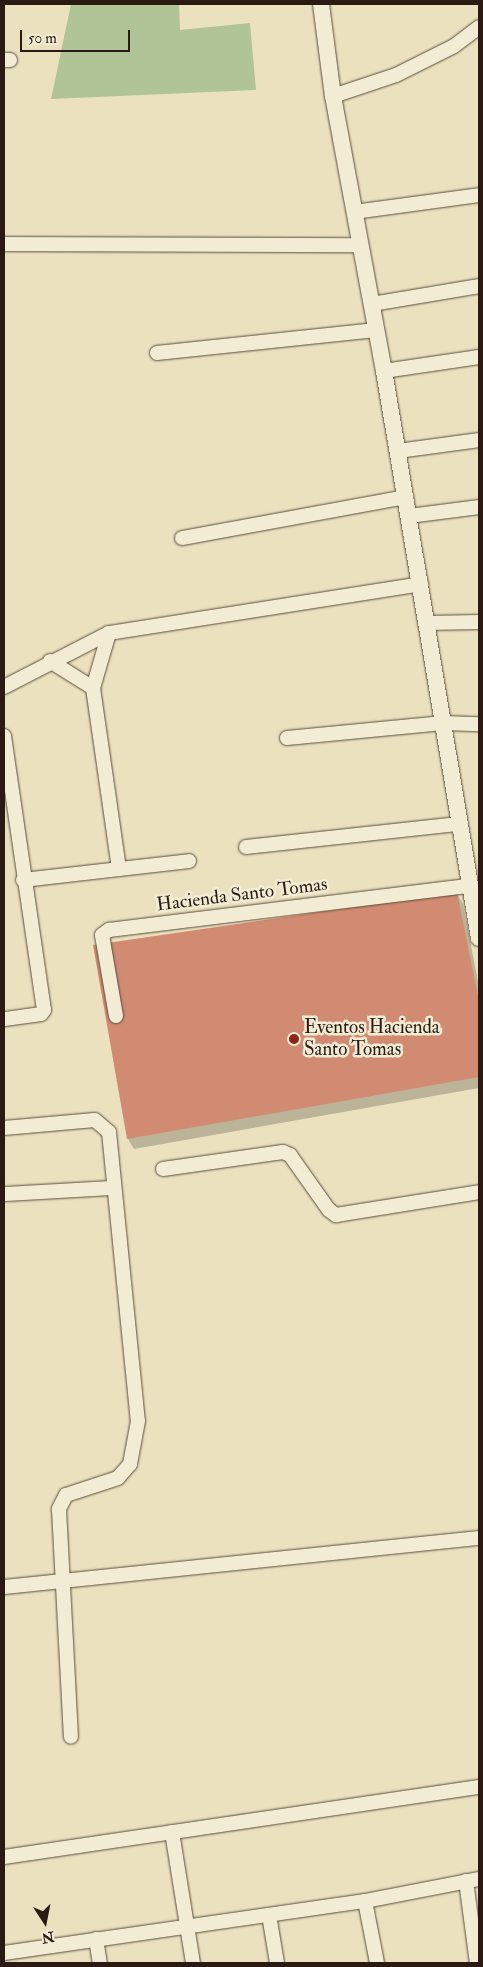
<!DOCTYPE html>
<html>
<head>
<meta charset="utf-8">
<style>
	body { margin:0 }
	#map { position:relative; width:483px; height:1967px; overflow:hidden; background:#ebe1bf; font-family:"IM FELL Double Pica",serif }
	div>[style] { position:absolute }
	.green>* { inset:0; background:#b1c497 }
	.shadow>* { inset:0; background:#0003 }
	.building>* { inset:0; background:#d18b72 }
	.roads { filter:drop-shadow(0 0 1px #5b4c3e) drop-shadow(0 0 1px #5b4c3e) }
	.minor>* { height:14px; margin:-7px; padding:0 7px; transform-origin:7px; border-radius:7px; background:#f2ecd5 }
	.tertiary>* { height:16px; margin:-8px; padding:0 8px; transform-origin:8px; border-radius:8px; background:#f2ecd5 }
	.dots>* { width:14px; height:14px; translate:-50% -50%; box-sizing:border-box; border:2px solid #f2ecd5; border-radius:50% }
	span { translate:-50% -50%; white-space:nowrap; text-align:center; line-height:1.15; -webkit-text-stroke:5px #f2ecd5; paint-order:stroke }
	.street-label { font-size:19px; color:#2b1a13 }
	.poi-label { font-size:19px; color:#2b1a13 }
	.left { translate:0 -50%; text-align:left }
	.frame { position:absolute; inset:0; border:5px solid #2b1a13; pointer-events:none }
	.north { position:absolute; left:20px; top:1897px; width:50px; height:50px; -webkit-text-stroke:4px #f2ecd5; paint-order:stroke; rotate:169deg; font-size:14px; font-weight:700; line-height:20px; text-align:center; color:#2b1a13 }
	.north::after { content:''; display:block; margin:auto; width:18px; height:22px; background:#2b1a13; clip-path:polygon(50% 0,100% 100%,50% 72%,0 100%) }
	.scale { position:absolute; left:20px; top:30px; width:110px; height:22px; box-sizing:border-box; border:2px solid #2b1a13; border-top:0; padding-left:6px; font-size:15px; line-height:18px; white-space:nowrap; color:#2b1a13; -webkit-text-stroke:4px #f2ecd5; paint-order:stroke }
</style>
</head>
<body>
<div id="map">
	<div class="green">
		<i style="clip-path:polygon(71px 4px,179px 4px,180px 30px,250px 23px,256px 90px,51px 99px)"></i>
	</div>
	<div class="shadow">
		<i style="clip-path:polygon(457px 894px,463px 904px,479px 987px,479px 1088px,134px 1149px,128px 1139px)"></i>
	</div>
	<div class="building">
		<i style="clip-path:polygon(457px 892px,479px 1001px,479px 1077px,127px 1139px,93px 945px)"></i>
	</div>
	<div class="roads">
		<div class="minor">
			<i style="left:4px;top:60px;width:6px"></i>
			<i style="left:333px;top:96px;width:66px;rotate:-18.4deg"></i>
			<i style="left:396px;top:75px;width:65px;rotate:-26.6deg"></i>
			<i style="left:454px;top:46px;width:31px;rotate:-37deg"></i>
			<i style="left:354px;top:212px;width:126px;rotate:-7.7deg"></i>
			<i style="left:4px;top:244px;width:356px;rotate:0.2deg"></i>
			<i style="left:372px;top:304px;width:109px;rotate:-9.5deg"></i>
			<i style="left:157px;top:353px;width:220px;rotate:-6deg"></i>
			<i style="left:384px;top:371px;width:96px;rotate:-8.4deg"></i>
			<i style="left:398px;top:451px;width:82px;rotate:-7.7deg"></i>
			<i style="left:409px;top:516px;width:71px;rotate:-7.3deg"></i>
			<i style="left:182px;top:538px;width:228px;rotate:-10.4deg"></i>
			<i style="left:428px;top:623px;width:51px;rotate:-1.1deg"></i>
			<i style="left:109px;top:633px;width:57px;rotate:106.2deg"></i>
			<i style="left:93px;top:688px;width:183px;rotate:81.8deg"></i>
			<i style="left:50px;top:661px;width:51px;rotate:32.1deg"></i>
			<i style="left:4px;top:687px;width:118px;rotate:-27.2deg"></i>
			<i style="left:109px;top:633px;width:316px;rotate:-8.9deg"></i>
			<i style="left:4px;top:736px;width:277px;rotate:81.7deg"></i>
			<i style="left:44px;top:1010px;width:5px;rotate:127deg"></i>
			<i style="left:41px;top:1014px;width:37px;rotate:172deg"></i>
			<i style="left:287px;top:738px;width:157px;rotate:-5.5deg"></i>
			<i style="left:443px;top:723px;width:36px;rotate:2deg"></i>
			<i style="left:246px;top:847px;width:214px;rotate:-6.2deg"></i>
			<i style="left:23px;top:880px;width:167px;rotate:-6.5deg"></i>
			<i style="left:116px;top:1016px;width:82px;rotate:-99.8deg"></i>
			<i style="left:102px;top:935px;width:9px;rotate:-36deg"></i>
			<i style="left:109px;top:930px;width:363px;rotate:-7deg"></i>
			<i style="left:4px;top:1128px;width:91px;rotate:-5deg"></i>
			<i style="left:95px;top:1120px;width:18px;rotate:41deg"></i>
			<i style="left:109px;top:1132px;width:290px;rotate:84.3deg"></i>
			<i style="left:138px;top:1421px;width:44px;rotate:100.5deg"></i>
			<i style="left:130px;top:1464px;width:18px;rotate:131deg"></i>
			<i style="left:118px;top:1478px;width:55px;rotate:161.9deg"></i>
			<i style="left:66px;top:1495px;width:16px;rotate:117deg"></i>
			<i style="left:59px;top:1509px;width:228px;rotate:87deg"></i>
			<i style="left:163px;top:1169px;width:121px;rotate:-8.1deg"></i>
			<i style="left:283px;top:1152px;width:8px;rotate:23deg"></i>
			<i style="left:290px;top:1155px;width:67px;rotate:54.7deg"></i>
			<i style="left:329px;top:1210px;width:9px;rotate:36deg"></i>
			<i style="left:336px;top:1215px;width:145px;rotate:-9.1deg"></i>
			<i style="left:4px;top:1194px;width:109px;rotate:-3.2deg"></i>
			<i style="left:4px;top:1587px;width:478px;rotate:-5.9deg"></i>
			<i style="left:172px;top:1832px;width:133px;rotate:80.9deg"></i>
			<i style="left:4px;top:1857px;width:480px;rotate:-8.4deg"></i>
			<i style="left:466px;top:1881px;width:83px;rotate:82.4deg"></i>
			<i style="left:365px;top:1901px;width:63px;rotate:79deg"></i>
			<i style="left:269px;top:1915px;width:49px;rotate:80.5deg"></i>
			<i style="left:96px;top:1939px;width:24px;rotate:81deg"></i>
			<i style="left:4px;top:1953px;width:365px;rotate:-8.2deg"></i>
			<i style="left:365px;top:1901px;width:116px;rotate:-10.9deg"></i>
		</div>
		<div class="tertiary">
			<i style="left:321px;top:4px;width:93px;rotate:82.6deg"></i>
			<i style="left:333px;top:96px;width:280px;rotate:79.5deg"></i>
			<i style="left:384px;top:371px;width:575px;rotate:80.49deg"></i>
		</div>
	</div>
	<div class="dots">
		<i style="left:294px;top:1039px;background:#8f2418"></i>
	</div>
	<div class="street-label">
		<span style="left:242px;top:895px;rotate:-7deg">Hacienda Santo Tomas</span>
	</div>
	<div class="poi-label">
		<span class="left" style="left:304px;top:1039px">Eventos Hacienda<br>Santo Tomas</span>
	</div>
	<div class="frame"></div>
	<div class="north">N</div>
	<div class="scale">50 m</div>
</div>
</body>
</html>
